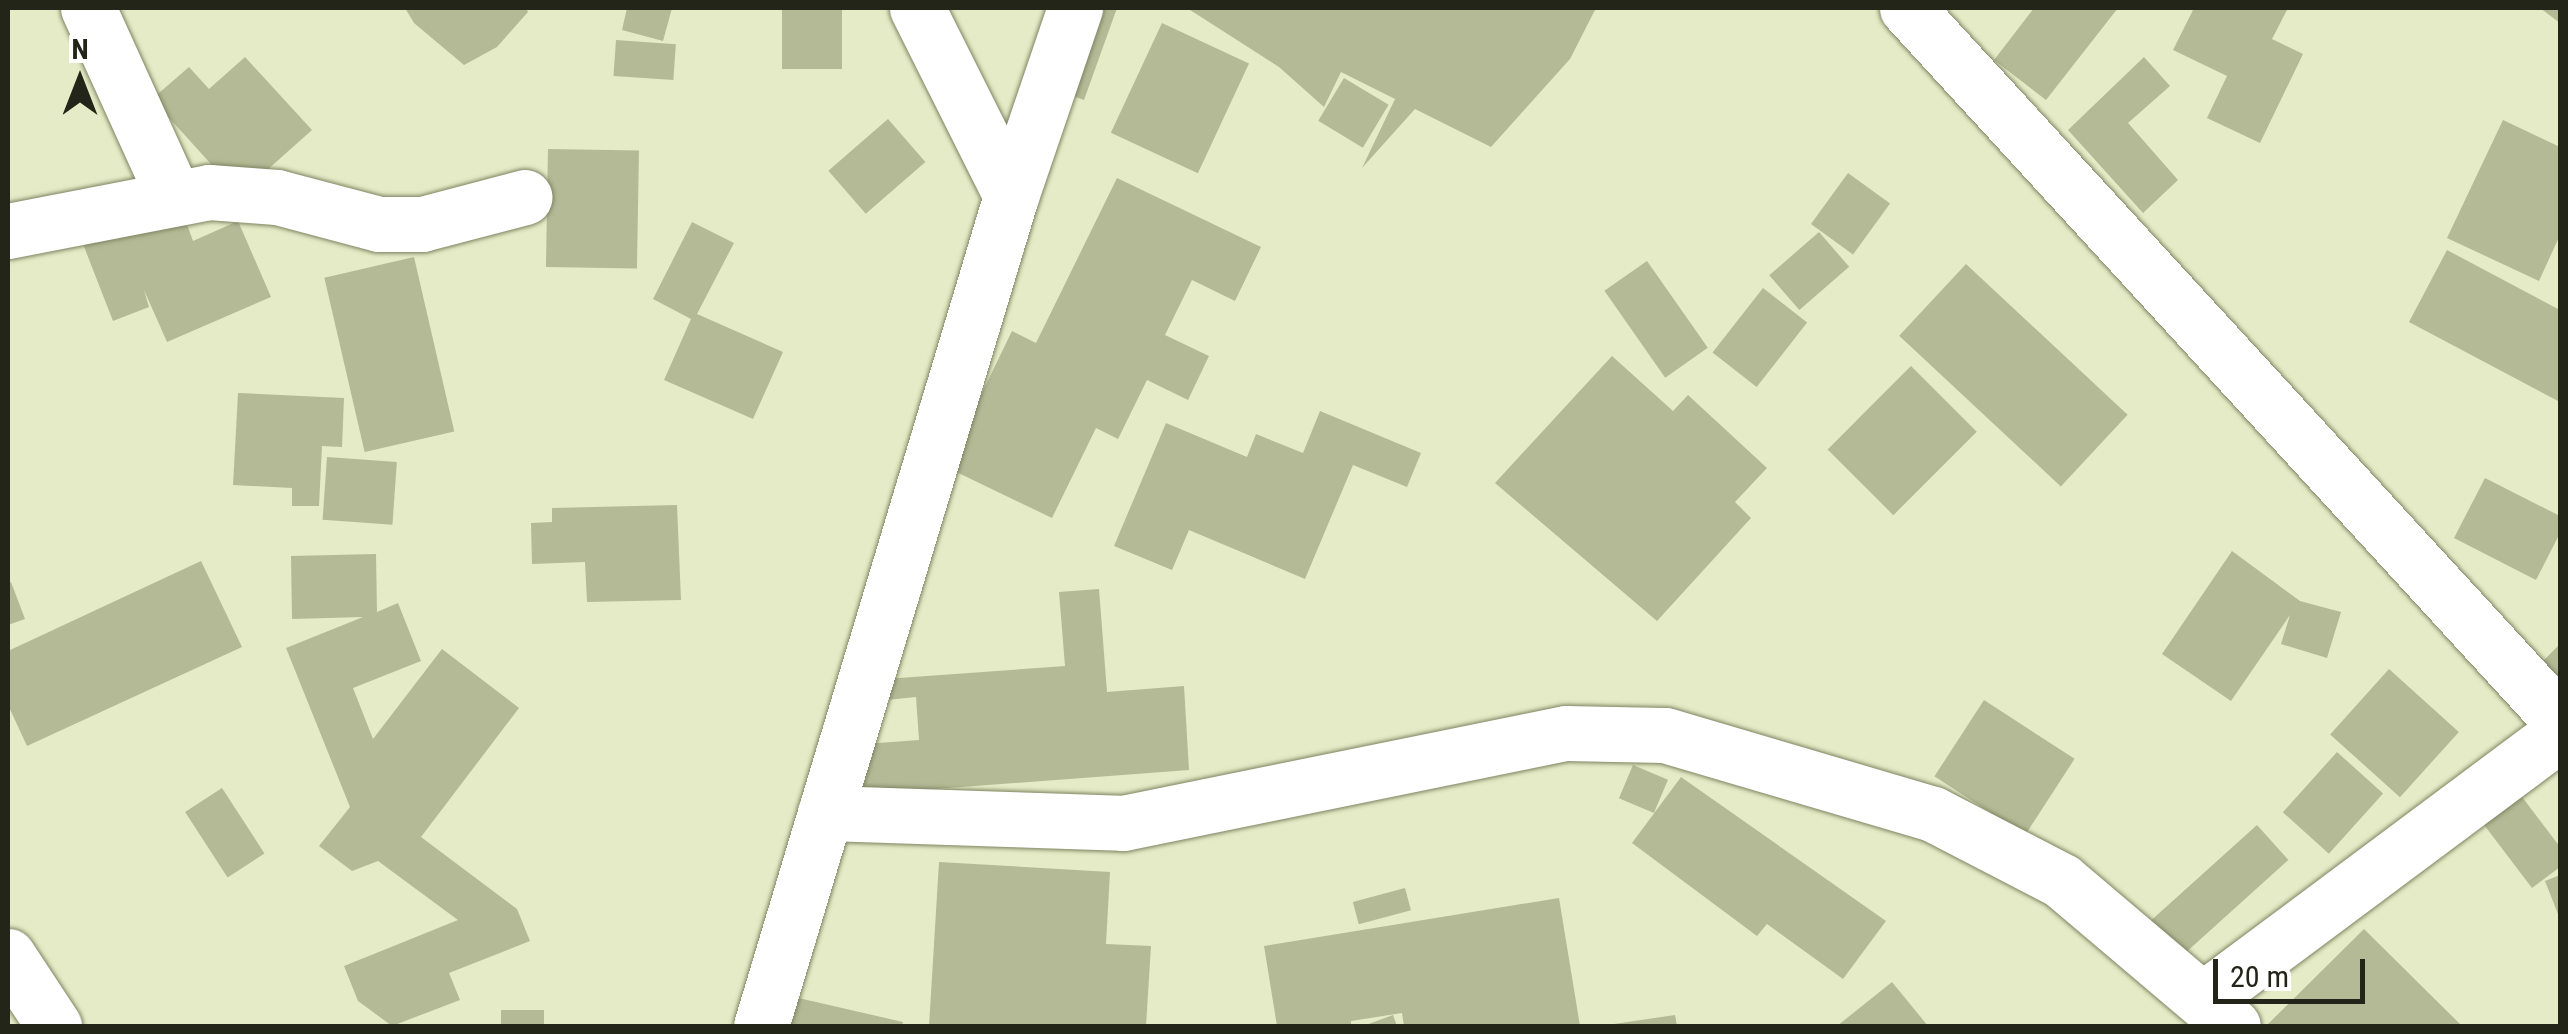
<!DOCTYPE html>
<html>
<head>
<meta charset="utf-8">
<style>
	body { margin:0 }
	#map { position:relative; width:2568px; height:1034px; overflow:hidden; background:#e5ebc6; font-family:"Roboto Condensed",sans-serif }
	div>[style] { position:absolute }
	.building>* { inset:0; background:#b4ba96; transform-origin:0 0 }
	.roads { filter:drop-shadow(0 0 2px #7f8462) drop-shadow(0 0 2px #7f8462) }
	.minor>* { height:55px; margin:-27.5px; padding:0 27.5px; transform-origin:27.5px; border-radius:27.5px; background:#fff }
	span { translate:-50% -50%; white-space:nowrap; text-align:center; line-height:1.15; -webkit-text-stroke:10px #fff; paint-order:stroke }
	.frame { position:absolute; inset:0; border:10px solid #222517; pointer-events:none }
	.north { position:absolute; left:30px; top:30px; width:100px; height:100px; -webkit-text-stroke:8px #fff; paint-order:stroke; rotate:0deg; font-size:28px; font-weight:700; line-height:40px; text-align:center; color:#222517 }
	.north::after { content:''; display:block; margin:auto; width:35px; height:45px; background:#222517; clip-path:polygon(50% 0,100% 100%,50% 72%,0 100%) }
	.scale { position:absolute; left:2213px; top:959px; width:152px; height:45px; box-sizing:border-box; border:5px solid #222517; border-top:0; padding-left:12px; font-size:30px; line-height:35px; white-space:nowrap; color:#222517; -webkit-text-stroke:8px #fff; paint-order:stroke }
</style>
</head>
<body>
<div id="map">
	<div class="building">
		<i style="clip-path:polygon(405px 8px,526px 8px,528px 12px,497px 47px,464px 65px,414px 23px)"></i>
		<i style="clip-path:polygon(627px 8px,672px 8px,663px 41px,622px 30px)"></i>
		<i style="left:782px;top:8px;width:60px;height:61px"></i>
		<i style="clip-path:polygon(1065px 8px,1117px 8px,1084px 100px,1038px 83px)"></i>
		<i style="clip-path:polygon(1187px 8px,1596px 8px,1570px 59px,1491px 147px,1415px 109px,1362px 168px,1395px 99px,1341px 72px,1324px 107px,1279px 67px)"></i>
		<i style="clip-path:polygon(2034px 8px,2118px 8px,2046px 100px,1994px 60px)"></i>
		<i style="clip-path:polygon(2194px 8px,2288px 8px,2272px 39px,2303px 54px,2260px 143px,2207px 118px,2227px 76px,2173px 50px)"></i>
		<i style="clip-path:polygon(2540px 8px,2560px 8px,2560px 23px)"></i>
		<i style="left:1162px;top:23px;width:96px;height:121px;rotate:25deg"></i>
		<i style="left:616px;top:40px;width:60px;height:36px;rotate:4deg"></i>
		<i style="clip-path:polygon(245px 57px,312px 130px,239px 195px,152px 99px,189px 67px,209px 89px)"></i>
		<i style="clip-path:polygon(2144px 57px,2170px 86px,2128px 123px,2178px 180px,2143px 213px,2068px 130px)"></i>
		<i style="left:1344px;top:78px;width:52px;height:50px;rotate:31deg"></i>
		<i style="left:888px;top:119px;width:57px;height:79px;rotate:49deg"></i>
		<i style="clip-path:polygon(2503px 120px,2560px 147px,2560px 235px,2539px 281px,2447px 238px)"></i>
		<i style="left:548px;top:149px;width:91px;height:118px;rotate:1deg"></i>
		<i style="left:1848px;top:173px;width:52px;height:63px;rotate:36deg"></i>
		<i style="clip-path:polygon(1117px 178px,1261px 247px,1235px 301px,1192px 280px,1165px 335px,1209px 356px,1188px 400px,1147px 380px,1118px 439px,1096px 428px,1052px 518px,946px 467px,1012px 331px,1036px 343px)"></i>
		<i style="clip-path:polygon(179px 202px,193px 241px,238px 221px,271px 297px,167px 342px,144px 290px,149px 307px,113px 321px,81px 239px)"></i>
		<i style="clip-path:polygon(692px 222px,734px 243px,697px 314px,783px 352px,753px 419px,664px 380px,691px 319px,653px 299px)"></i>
		<i style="left:1819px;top:232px;width:46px;height:66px;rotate:49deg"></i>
		<i style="clip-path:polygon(2447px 250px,2560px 310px,2560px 402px,2409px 322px)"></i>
		<i style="left:414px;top:257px;width:179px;height:92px;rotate:77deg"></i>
		<i style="left:1647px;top:261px;width:106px;height:52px;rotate:55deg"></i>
		<i style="left:1966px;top:264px;width:221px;height:98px;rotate:43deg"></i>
		<i style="left:1763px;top:288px;width:56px;height:82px;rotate:38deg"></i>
		<i style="clip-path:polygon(1612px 356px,1673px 411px,1688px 395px,1767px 468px,1735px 502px,1751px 518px,1657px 621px,1495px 483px)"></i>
		<i style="left:1911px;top:366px;width:93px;height:118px;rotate:45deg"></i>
		<i style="clip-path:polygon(238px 393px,344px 398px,342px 447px,322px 446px,319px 506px,292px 506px,292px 488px,233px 485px)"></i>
		<i style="clip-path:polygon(1320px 411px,1421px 453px,1407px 487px,1353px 465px,1305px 579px,1189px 530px,1172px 570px,1114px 546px,1166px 423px,1247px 457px,1256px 434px,1303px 453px)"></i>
		<i style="left:327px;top:457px;width:70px;height:63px;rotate:4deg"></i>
		<i style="clip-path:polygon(2485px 478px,2560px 516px,2560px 533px,2536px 580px,2454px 538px)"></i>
		<i style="clip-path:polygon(677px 505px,681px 600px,587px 602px,585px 562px,532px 564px,531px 523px,552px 522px,552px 508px)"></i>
		<i style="clip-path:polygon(2232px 551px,2300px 601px,2341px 612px,2327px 658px,2281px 644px,2290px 615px,2231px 701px,2162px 654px)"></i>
		<i style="clip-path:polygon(376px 554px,377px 612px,398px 603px,421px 661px,353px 688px,373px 739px,442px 649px,519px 708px,421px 837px,517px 909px,530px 941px,449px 973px,460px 1000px,392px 1026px,358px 1001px,344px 966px,458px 920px,378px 861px,352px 871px,319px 846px,350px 807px,286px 648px,363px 617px,292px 619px,291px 556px)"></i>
		<i style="clip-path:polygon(201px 561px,242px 647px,27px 746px,8px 705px,8px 651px)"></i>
		<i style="clip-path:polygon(11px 582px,25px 619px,8px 625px,8px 584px)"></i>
		<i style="clip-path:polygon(1099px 589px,1107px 692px,1184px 686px,1189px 770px,841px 796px,837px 746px,919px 740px,916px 697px,887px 700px,885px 679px,1065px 666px,1059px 592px)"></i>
		<i style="clip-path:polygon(2560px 644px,2560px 702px,2531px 673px)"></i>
		<i style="left:2389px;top:669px;width:94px;height:88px;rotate:42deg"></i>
		<i style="left:1984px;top:700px;width:108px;height:91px;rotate:33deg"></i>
		<i style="left:2337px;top:752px;width:62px;height:81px;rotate:42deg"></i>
		<i style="left:1633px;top:765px;width:38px;height:36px;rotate:23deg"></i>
		<i style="clip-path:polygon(1681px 777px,1886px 921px,1843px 979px,1767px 924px,1757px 936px,1632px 843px)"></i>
		<i style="clip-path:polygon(2510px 781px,2560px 847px,2560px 867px,2532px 888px,2472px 809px)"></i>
		<i style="left:222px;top:788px;width:78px;height:44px;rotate:57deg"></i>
		<i style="left:2257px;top:825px;width:47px;height:149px;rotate:48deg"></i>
		<i style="clip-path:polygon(939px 862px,1110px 872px,1106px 944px,1151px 946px,1146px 1026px,929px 1026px)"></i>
		<i style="clip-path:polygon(2560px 875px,2560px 919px,2545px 881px)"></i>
		<i style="left:1405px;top:888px;width:23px;height:54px;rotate:75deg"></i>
		<i style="clip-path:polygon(1559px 898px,1580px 1026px,1404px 1026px,1402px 1013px,1351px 1021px,1351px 1026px,1277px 1026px,1264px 946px)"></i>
		<i style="clip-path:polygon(2364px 929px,2462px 1026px,2266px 1026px)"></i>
		<i style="clip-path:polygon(1892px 982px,1928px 1026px,1837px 1026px)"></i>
		<i style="clip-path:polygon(781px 994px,903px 1022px,902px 1026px,773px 1026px)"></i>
		<i style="left:544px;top:1010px;width:16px;height:43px;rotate:90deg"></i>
		<i style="clip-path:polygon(1393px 1015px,1397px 1026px,1363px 1026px)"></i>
		<i style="clip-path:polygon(1675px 1015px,1677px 1026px,1614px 1026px,1614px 1024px)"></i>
	</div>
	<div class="roads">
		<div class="minor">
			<i style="left:88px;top:8px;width:209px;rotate:65.6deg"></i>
			<i style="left:917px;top:8px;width:210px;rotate:63.4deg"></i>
			<i style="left:1907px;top:8px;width:966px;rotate:47.47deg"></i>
			<i style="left:8px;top:231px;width:205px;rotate:-11deg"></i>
			<i style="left:209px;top:192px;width:68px;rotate:4.2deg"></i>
			<i style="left:277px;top:197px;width:106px;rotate:14.8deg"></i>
			<i style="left:379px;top:224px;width:43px"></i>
			<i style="left:422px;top:224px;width:106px;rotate:-14.7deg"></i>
			<i style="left:825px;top:813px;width:298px;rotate:1.9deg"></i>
			<i style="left:1123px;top:823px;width:452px;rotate:-11.5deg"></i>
			<i style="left:1566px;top:733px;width:99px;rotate:1.2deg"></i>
			<i style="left:1665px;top:735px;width:279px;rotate:16.4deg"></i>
			<i style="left:1933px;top:814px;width:145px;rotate:27.4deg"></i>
			<i style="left:2062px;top:881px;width:224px;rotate:40.3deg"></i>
			<i style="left:8px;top:956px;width:84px;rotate:56.7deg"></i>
			<i style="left:2205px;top:998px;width:443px;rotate:-36.7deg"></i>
			<i style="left:761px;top:1026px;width:867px;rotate:-73.24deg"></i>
			<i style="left:1011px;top:196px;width:199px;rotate:-71.2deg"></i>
		</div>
	</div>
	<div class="frame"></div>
	<div class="north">N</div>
	<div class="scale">20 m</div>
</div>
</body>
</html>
